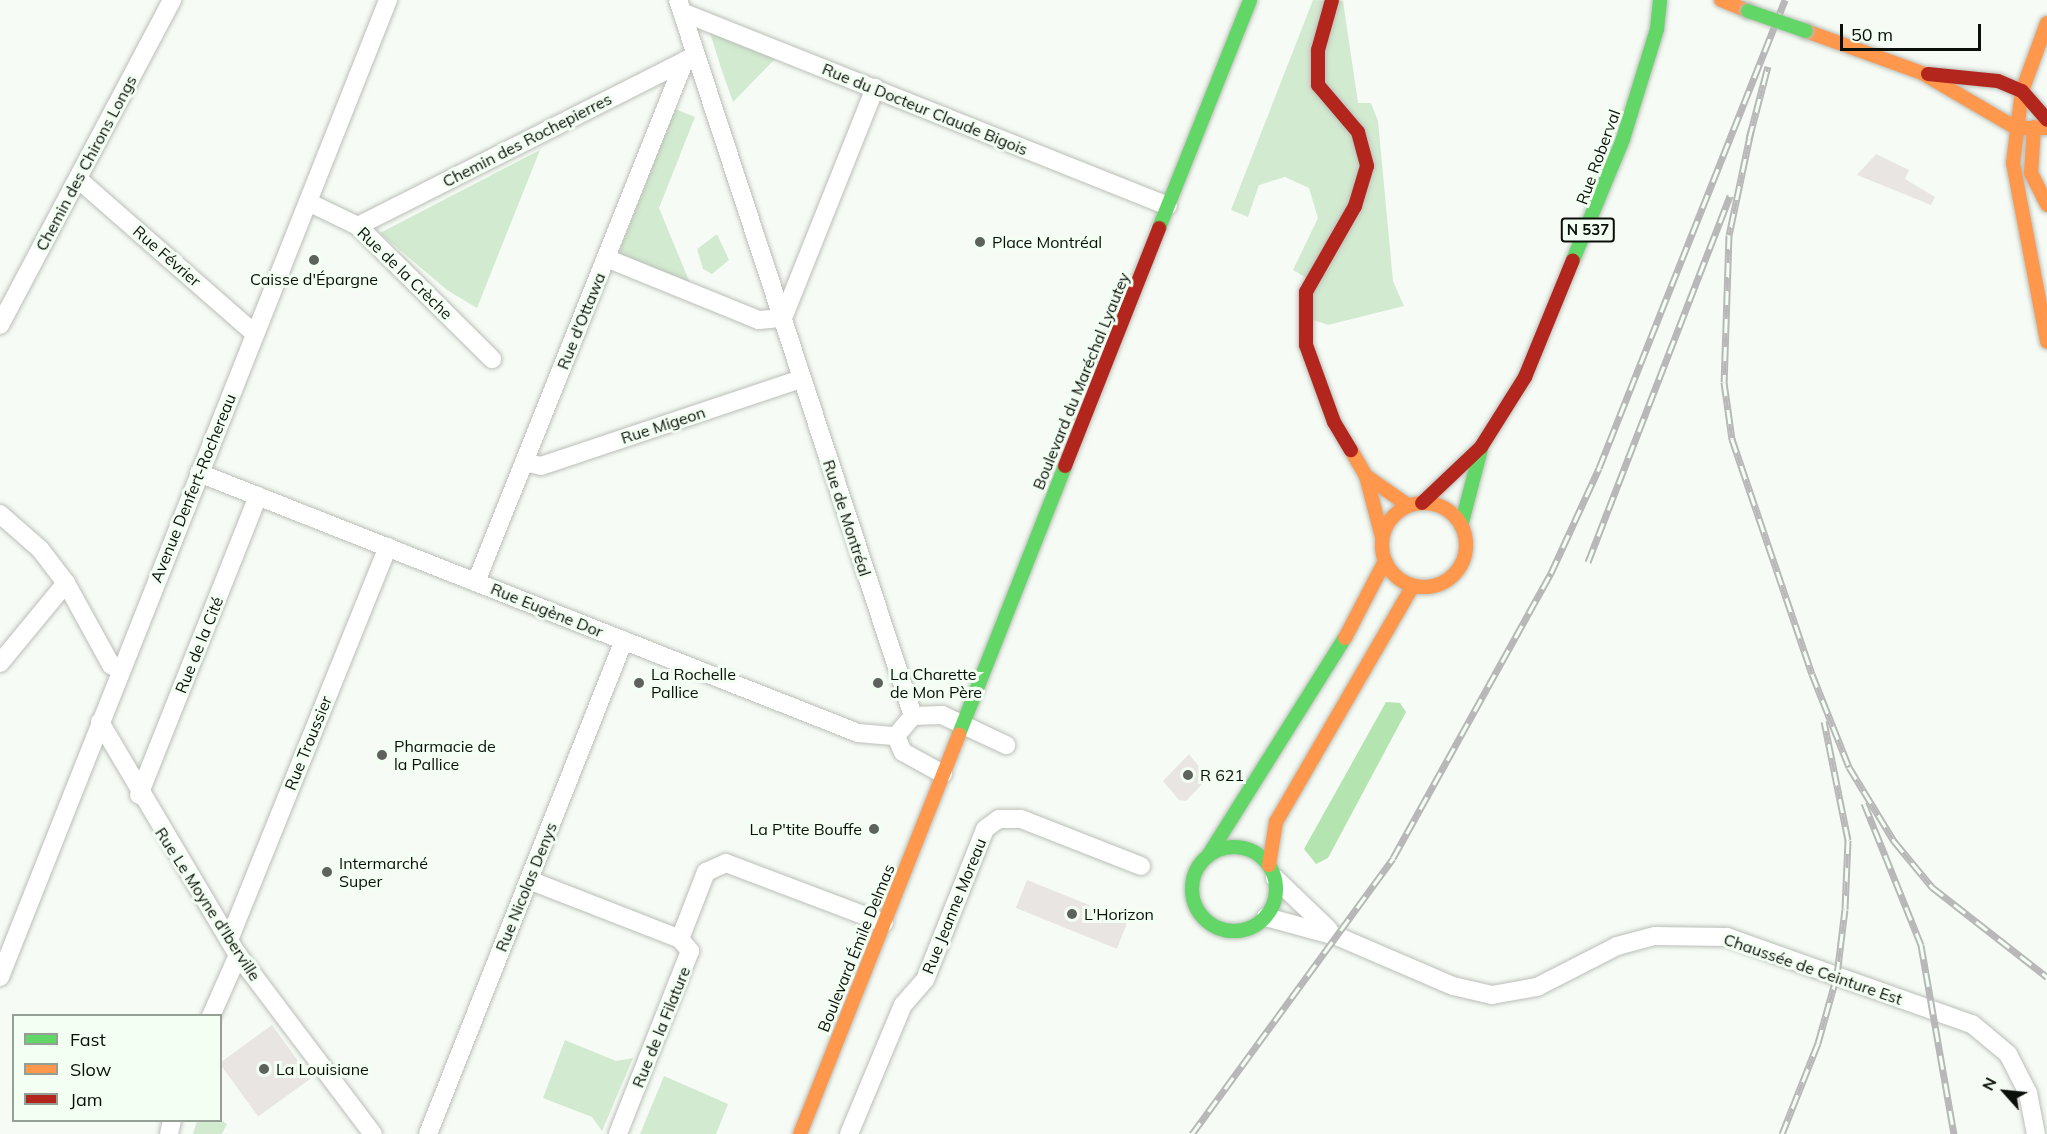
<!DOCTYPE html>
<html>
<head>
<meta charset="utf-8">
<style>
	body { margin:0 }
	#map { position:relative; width:2047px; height:1134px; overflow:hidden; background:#f6fcf5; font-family:Mulish,sans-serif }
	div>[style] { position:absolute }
	.green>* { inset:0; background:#d2ead0 }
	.water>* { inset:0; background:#b4e4b0 }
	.building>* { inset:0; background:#e9e5e3; transform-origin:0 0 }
	.roads { filter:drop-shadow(0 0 2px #babeb8) drop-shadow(0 0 2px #babeb8) }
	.street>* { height:18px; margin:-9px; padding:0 9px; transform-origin:9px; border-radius:9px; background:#fefffe }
	.fast>* { height:14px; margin:-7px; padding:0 7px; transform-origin:7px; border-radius:7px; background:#63d668 }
	.fast>.ring { margin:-7px; padding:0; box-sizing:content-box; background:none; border:14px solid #63d668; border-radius:50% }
	.slow>* { height:14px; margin:-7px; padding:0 7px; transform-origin:7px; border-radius:7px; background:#ff974d }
	.slow>.ring { margin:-7px; padding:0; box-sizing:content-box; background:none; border:14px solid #ff974d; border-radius:50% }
	.jam>* { height:14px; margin:-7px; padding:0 7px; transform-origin:7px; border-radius:7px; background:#b3261e }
	.rail>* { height:7px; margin-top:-3.5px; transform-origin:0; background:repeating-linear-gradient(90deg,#f3fff2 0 14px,#b7b8b7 0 28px); box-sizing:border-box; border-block:2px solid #b7b8b7 }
	.bridges { filter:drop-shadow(0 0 2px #babeb8) drop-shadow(0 0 2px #babeb8) }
	.fast-bridge>* { height:14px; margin:-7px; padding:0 7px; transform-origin:7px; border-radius:7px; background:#63d668 }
	.dots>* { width:16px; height:16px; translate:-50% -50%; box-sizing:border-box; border:3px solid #f3fff2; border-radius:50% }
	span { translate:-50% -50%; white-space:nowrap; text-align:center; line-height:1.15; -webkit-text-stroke:6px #f3fff2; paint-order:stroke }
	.shield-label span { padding:2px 4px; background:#f3fff2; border:2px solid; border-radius:4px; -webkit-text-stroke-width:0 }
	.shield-label { font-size:15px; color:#0b0f0a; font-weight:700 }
	.street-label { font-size:16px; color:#0b0f0a }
	.poi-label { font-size:16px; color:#0b0f0a }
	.left { translate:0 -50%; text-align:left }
	.right { translate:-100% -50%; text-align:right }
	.legend { position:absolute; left:12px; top:1014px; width:210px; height:108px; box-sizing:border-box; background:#f3fff2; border:2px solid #969f95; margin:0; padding:8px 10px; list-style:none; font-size:18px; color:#0b0f0a }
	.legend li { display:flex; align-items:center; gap:12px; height:30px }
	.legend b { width:30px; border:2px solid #969f95 }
	.north { position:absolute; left:1975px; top:1062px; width:60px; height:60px; -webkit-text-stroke:4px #f3fff2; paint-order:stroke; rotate:297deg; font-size:16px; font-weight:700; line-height:24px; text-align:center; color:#0b0f0a }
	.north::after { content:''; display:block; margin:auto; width:21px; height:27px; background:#0b0f0a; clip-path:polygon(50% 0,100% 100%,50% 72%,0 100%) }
	.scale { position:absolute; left:1840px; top:24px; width:141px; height:27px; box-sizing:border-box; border:3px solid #0b0f0a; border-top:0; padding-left:8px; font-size:18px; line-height:21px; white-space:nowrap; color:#0b0f0a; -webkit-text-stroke:4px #f3fff2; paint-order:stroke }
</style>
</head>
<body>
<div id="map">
	<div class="green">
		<i style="clip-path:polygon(1313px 0,1343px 1px,1358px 103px,1371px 103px,1378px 121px,1393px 281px,1404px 306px,1328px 325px,1305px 317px,1310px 280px,1293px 270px,1318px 218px,1309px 188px,1285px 177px,1259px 185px,1248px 217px,1231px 210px)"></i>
		<i style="clip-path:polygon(710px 33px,776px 58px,733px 102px,723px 74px)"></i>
		<i style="clip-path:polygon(675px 109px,695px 117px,659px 208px,690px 283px,618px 254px)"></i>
		<i style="clip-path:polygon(540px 150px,477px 308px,447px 290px,380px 233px)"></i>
		<i style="clip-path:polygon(717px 234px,729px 260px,712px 274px,703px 269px,697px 249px)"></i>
		<i style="clip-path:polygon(565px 1040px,616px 1061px,633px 1058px,602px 1131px,592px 1117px,543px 1098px)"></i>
		<i style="clip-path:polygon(664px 1076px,728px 1104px,716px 1134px,640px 1134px)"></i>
		<i style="clip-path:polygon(221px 1120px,227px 1124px,222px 1134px,193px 1134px,197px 1121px)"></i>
	</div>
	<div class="water">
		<i style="clip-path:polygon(1386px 702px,1400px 703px,1406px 712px,1328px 858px,1316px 864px,1304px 849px)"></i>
	</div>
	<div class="building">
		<i style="clip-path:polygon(1876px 154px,1909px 170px,1905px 179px,1935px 197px,1931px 205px,1857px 175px)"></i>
		<i style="clip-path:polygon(1189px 754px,1208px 778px,1186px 801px,1179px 800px,1163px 781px)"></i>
		<i style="left:1027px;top:880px;width:109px;height:30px;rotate:22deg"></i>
		<i style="left:272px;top:1025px;width:66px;height:65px;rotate:54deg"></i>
	</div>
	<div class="roads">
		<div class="street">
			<i style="left:678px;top:0;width:754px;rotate:71.83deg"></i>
			<i style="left:682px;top:12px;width:523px;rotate:21.76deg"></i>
			<i style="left:78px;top:179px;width:235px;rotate:41.2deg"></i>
			<i style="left:308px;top:202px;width:55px;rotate:25.6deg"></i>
			<i style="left:358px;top:226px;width:189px;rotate:44.8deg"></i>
			<i style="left:358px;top:226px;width:370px;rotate:-26.8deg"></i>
			<i style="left:606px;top:258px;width:165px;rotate:22.1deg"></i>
			<i style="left:759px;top:320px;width:24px;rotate:-5deg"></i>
			<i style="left:783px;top:318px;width:248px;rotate:-68.2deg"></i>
			<i style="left:0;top:325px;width:368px;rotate:-62.1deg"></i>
			<i style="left:525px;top:462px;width:16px;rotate:14deg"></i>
			<i style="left:541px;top:466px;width:274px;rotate:-18.5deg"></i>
			<i style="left:199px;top:473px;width:708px;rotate:21.53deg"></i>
			<i style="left:858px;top:733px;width:38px;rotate:5deg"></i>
			<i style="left:0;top:514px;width:53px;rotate:41.2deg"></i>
			<i style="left:40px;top:549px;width:43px;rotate:52.6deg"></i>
			<i style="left:66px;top:583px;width:94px;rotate:61.2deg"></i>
			<i style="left:111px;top:665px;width:11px;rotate:27deg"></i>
			<i style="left:476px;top:582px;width:562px;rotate:-68.18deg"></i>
			<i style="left:0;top:663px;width:104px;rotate:-50.5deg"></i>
			<i style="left:100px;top:722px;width:271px;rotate:59.4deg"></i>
			<i style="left:238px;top:955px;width:224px;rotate:53deg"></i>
			<i style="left:943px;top:774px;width:46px;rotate:-151.2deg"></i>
			<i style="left:903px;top:752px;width:17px;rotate:-114deg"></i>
			<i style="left:896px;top:736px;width:26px;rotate:-50deg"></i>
			<i style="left:913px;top:716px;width:29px;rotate:-2deg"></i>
			<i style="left:942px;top:715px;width:71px;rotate:25.1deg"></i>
			<i style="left:139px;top:795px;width:322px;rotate:-68.3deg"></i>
			<i style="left:1275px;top:878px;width:74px;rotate:43.9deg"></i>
			<i style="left:529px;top:880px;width:162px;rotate:21.3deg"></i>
			<i style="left:680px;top:939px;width:16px;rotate:50deg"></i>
			<i style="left:690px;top:951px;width:197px;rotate:111.5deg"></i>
			<i style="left:1266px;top:917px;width:76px;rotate:15.3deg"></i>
			<i style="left:1339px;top:937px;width:124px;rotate:23.3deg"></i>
			<i style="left:1453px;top:986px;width:40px;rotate:13deg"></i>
			<i style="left:1492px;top:995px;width:46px;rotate:-10.1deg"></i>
			<i style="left:1537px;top:987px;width:90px;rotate:-27.1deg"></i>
			<i style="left:1617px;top:946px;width:39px;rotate:-15deg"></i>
			<i style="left:1655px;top:936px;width:72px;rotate:0.8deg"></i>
			<i style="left:1727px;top:937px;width:260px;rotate:19.6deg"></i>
			<i style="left:1972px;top:1024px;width:47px;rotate:39.8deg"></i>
			<i style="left:2008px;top:1054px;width:44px;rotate:62.9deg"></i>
			<i style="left:2028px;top:1093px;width:42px;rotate:79deg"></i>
			<i style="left:680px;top:939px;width:72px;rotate:-68.8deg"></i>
			<i style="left:706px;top:872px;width:22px;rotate:-24deg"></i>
			<i style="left:726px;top:863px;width:169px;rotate:20.8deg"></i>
			<i style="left:229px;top:940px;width:424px;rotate:-68deg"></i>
			<i style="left:0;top:977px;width:1051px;rotate:-68.34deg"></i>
			<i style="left:211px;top:1016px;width:67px;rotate:-66.1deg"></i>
			<i style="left:169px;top:1134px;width:14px;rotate:-78deg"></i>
			<i style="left:428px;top:1134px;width:531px;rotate:-68.36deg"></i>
			<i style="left:849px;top:1134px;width:140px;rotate:-67.3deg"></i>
			<i style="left:903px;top:1005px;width:33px;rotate:-49deg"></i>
			<i style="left:925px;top:980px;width:162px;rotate:-68.3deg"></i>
			<i style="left:985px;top:829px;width:17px;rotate:-36deg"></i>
			<i style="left:999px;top:819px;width:22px"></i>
			<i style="left:1021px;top:819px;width:129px;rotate:21.4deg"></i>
		</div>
		<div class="fast">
			<i style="left:1159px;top:228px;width:245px;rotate:-68.2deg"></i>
			<i style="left:1573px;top:260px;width:131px;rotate:-67.5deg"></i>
			<i style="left:1623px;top:139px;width:115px;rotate:-72.8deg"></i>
			<i style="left:1657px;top:29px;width:29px;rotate:-84deg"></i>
			<i style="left:1461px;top:526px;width:80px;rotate:-75.4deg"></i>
			<i style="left:959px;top:734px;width:288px;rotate:-68.4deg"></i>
			<i class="ring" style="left:1192px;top:847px;width:70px;height:70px"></i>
			<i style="left:1208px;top:856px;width:257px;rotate:-57.9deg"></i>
		</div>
		<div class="slow">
			<i style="left:1721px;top:0;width:29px;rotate:22deg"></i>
			<i style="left:2047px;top:23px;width:72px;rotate:110.2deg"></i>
			<i style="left:2022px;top:91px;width:73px;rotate:97.1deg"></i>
			<i style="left:2013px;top:163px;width:182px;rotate:79.2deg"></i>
			<i style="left:1806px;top:31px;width:123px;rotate:19.9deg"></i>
			<i style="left:1922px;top:73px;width:109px;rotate:30.3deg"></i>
			<i style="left:2016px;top:128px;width:31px"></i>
			<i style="left:2034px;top:127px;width:46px;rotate:93.7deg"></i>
			<i style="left:2031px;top:173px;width:36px;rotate:63deg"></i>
			<i style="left:1351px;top:450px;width:30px;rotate:60deg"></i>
			<i style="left:1366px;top:476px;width:63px;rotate:75.3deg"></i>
			<i style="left:1366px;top:476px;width:52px;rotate:34.9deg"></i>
			<i class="ring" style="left:1382px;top:503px;width:70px;height:70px"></i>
			<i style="left:1345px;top:638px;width:87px;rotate:-62.5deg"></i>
			<i style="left:1269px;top:865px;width:44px;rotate:-80.8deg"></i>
			<i style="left:1276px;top:822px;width:273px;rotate:-59.9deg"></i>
			<i style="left:800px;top:1134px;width:430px;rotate:-68.3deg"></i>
		</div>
		<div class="jam">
			<i style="left:1332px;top:0;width:52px;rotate:105.6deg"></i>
			<i style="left:1318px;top:50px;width:35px;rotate:90deg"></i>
			<i style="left:1318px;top:85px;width:62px;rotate:49.6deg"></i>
			<i style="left:1358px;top:132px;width:35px;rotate:75deg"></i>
			<i style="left:1367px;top:166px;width:42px;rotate:106.7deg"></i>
			<i style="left:1355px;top:206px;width:99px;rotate:119.7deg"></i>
			<i style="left:1306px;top:292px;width:53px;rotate:90deg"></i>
			<i style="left:1306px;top:345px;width:82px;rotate:70deg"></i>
			<i style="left:1334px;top:422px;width:33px;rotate:59deg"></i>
			<i style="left:1928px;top:74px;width:70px;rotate:5.7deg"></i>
			<i style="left:1998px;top:81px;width:26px;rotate:23deg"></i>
			<i style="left:2022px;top:91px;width:38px;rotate:49deg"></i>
			<i style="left:1065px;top:466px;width:256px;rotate:-68.4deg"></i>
			<i style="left:1422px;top:503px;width:81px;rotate:-43.5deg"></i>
			<i style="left:1481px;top:447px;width:83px;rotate:-57.8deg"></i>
			<i style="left:1525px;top:377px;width:126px;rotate:-67.7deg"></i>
		</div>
	</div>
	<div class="rail">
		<i style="left:1751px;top:131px;width:106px;rotate:101.9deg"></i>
		<i style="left:1729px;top:235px;width:147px;rotate:91.9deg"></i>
		<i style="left:1724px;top:382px;width:58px;rotate:82deg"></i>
		<i style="left:1732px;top:439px;width:248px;rotate:71.2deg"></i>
		<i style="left:1812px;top:674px;width:100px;rotate:68.3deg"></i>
		<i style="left:1849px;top:767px;width:87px;rotate:58.7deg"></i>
		<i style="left:1894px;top:841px;width:60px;rotate:50.4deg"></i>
		<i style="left:1932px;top:887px;width:146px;rotate:38deg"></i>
		<i style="left:1749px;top:139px;width:75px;rotate:-75.4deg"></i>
		<i style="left:1588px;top:562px;width:393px;rotate:-68.8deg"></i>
		<i style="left:1864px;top:803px;width:153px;rotate:68.1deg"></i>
		<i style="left:1921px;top:945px;width:192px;rotate:80.1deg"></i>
		<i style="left:1192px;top:1134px;width:341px;rotate:-53.9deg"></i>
		<i style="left:1393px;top:858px;width:326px;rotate:-61deg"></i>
		<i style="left:1551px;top:573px;width:115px;rotate:-65.4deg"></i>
		<i style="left:1599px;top:468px;width:504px;rotate:-68.33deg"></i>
		<i style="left:1782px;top:1134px;width:98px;rotate:-68.4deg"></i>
		<i style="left:1818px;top:1043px;width:71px;rotate:-74.4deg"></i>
		<i style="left:1837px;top:975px;width:66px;rotate:-83.1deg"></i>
		<i style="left:1845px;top:909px;width:69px;rotate:-87.5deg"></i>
		<i style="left:1848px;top:840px;width:121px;rotate:-101.4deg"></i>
	</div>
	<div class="bridges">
		<div class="fast-bridge">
			<i style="left:1748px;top:11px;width:61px;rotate:19deg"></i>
		</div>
	</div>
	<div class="dots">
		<i style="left:980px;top:242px;background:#5d625c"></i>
		<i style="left:314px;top:260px;background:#5d625c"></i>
		<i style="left:639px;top:683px;background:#5d625c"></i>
		<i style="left:878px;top:683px;background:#5d625c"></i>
		<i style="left:382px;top:755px;background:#5d625c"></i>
		<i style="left:1188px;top:775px;background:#5d625c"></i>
		<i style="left:874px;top:829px;background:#5d625c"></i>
		<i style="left:327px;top:872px;background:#5d625c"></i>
		<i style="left:1072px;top:914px;background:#5d625c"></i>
		<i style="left:264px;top:1069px;background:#5d625c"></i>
	</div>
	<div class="shield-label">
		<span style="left:1588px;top:230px">N 537</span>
	</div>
	<div class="street-label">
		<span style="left:925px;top:109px;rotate:22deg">Rue du Docteur Claude Bigois</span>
		<span style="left:527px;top:140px;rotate:-27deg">Chemin des Rochepierres</span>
		<span style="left:1598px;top:157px;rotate:-70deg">Rue Roberval</span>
		<span style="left:86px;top:163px;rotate:-62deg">Chemin des Chirons Longs</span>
		<span style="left:167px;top:256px;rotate:41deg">Rue Février</span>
		<span style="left:405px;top:273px;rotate:44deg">Rue de la Crèche</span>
		<span style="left:581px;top:321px;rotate:-68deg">Rue d'Ottawa</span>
		<span style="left:1081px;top:381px;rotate:-68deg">Boulevard du Maréchal Lyautey</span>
		<span style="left:663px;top:425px;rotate:-18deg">Rue Migeon</span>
		<span style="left:193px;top:488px;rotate:-68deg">Avenue Denfert-Rochereau</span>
		<span style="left:847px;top:518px;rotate:72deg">Rue de Montréal</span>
		<span style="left:547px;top:610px;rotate:22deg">Rue Eugène Dor</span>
		<span style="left:199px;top:645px;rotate:-68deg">Rue de la Cité</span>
		<span style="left:308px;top:743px;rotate:-68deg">Rue Troussier</span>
		<span style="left:526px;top:887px;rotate:-68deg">Rue Nicolas Denys</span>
		<span style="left:208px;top:904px;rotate:57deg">Rue Le Moyne d'Iberville</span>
		<span style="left:954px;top:906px;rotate:-68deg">Rue Jeanne Moreau</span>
		<span style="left:856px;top:948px;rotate:-68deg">Boulevard Émile Delmas</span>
		<span style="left:1813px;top:969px;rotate:19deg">Chaussée de Ceinture Est</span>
		<span style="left:661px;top:1027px;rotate:-68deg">Rue de la Filature</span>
	</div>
	<div class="poi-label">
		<span class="left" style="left:992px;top:242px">Place Montréal</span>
		<span style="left:314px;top:279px">Caisse d'Épargne</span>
		<span class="left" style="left:651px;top:683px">La Rochelle<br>Pallice</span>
		<span class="left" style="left:890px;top:683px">La Charette<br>de Mon Père</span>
		<span class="left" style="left:394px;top:755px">Pharmacie de<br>la Pallice</span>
		<span class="left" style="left:1200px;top:775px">R 621</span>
		<span class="right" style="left:862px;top:829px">La P'tite Bouffe</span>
		<span class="left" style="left:339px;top:872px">Intermarché<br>Super</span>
		<span class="left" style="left:1084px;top:914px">L'Horizon</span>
		<span class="left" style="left:276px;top:1069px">La Louisiane</span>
	</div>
	<ul class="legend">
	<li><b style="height:8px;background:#63d668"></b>Fast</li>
	<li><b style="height:8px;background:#ff974d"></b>Slow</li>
	<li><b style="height:8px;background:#b3261e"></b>Jam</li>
	</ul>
	<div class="north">N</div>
	<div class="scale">50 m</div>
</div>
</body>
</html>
